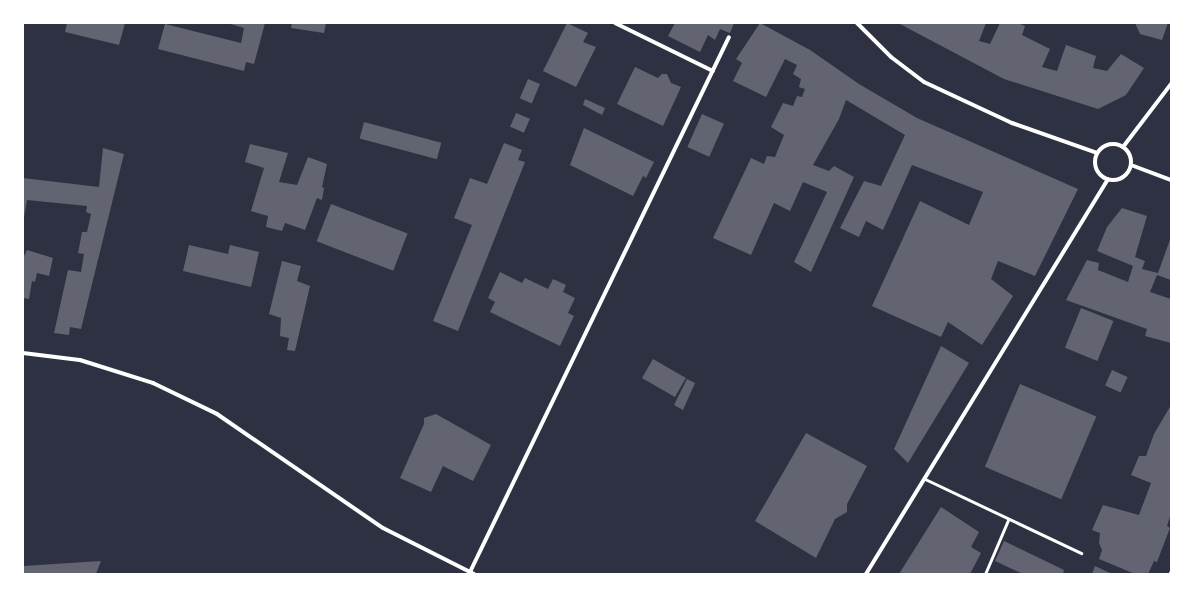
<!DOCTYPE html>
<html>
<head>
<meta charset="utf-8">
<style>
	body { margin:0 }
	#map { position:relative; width:1194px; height:597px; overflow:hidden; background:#2d3142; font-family:"Source Serif 4",serif }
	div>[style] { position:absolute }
	.building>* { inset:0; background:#626471; transform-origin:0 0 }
	.service>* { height:3px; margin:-1.5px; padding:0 1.5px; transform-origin:1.5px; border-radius:1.5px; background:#fff }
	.minor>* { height:4px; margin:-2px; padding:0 2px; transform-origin:2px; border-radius:2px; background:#fff }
	.minor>.ring { margin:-2px; padding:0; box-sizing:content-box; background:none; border:4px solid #fff; border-radius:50% }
	span { translate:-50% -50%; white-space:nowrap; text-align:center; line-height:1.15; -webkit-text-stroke:3px #fff; paint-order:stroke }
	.frame { position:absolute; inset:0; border:24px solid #fff; pointer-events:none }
</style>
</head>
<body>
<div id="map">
	<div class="building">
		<i style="clip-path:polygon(67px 23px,125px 23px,119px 45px,65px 32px)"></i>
		<i style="clip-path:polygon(227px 23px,265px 23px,254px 64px,246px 62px,244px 71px,158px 49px,165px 24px,241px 43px,244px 28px)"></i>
		<i style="clip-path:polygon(292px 23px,326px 23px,324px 33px,291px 28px)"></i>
		<i style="clip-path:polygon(567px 23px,588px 33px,583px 42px,596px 47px,576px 87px,543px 71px)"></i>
		<i style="clip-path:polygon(675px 23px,734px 23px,730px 33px,720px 29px,715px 40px,708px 35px,700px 52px,668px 36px)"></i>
		<i style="clip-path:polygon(760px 23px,810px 50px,859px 84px,917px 118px,1078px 189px,1035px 276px,998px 261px,991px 279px,1013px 296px,982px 345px,948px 322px,941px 337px,872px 306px,920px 201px,969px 225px,983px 192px,912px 165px,883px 230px,866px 221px,859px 237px,840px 228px,864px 181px,881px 186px,905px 135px,846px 100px,839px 119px,813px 165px,829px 171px,834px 166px,854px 177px,811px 272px,794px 262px,827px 192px,803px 182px,790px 211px,774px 203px,751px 255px,713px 238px,751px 158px,764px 164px,767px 156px,775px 157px,784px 135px,771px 127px,783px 103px,793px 106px,797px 96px,802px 97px,805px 89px,799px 87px,801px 79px,793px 74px,797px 65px,785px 59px,766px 97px,733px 81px,742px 63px,736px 59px)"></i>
		<i style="clip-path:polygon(898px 23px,986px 23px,979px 41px,990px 44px,1000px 23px,1018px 23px,1025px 26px,1022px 35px,1050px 49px,1042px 67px,1057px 71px,1066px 45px,1096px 56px,1093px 68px,1107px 71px,1121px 54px,1144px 68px,1126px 95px,1098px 109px,1004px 79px)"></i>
		<i style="clip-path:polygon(1135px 23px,1168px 23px,1162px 40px,1140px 34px)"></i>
		<i style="clip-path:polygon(635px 67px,658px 78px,662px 74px,667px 74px,671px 83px,681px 87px,663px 126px,617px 104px)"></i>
		<i style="left:528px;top:79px;width:13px;height:21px;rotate:23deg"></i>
		<i style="clip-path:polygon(585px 99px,605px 108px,602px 115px,583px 105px)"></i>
		<i style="left:516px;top:113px;width:15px;height:15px;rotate:23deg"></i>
		<i style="left:702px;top:114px;width:24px;height:36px;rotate:24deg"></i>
		<i style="left:364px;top:122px;width:80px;height:17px;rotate:15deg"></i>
		<i style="clip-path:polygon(584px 128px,654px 162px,646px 178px,643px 176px,633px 196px,570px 165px)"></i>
		<i style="clip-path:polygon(504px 143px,522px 150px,518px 160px,525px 162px,458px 331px,433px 321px,472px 225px,454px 218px,470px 178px,487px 184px)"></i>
		<i style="clip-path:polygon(250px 144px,288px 153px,279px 182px,297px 185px,308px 157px,327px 164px,322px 187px,324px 188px,322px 200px,317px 198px,305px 230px,285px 223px,282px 231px,266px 227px,268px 216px,251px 211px,264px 168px,245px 162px)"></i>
		<i style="clip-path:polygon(103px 148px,124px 154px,81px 329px,70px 327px,69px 335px,54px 333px,68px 270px,81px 272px,84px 254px,78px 253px,82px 232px,87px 232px,91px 214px,86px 212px,87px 206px,27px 200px,23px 223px,23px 178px,99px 187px)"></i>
		<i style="left:331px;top:204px;width:82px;height:40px;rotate:21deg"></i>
		<i style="clip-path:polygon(1122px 208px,1147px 216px,1135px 257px,1145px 261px,1142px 269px,1158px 273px,1171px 237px,1171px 280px,1157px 275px,1150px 292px,1171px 299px,1171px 343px,1145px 336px,1147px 329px,1066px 300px,1087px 260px,1099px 263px,1098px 270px,1128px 282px,1133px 266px,1097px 251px,1107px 227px)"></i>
		<i style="clip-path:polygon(189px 245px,228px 254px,230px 245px,259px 252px,251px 287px,183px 271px)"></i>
		<i style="clip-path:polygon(27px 250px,53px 258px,49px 276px,37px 273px,35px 282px,32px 281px,29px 299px,23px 298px,23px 258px)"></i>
		<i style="clip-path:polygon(282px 261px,301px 266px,297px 281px,310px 286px,295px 351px,287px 350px,289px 338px,280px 336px,281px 318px,269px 314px)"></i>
		<i style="clip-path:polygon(500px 272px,522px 283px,525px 278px,548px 289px,553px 279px,566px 285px,563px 292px,575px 298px,568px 313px,574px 316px,560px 346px,490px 312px,495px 302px,488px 298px)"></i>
		<i style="left:1081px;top:308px;width:35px;height:43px;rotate:22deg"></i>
		<i style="clip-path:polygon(941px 346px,969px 363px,908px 463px,894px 449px)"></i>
		<i style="left:653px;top:359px;width:38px;height:22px;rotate:30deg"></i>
		<i style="left:1112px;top:370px;width:17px;height:17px;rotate:24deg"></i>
		<i style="clip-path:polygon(687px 379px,695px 383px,683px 410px,674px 405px)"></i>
		<i style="left:1020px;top:384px;width:83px;height:90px;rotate:23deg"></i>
		<i style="clip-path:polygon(1171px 405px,1171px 514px,1167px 526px,1170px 528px,1157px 562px,1154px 561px,1148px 574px,1135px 574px,1099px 559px,1102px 550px,1099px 543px,1100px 533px,1092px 530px,1103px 505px,1139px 515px,1151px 483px,1131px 475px,1139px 456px,1146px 456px,1154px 434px)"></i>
		<i style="clip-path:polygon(436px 414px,491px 445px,473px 481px,443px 466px,431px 492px,400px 478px,424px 424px,424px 418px)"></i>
		<i style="clip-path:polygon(806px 433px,867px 466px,847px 504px,847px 512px,835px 519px,816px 558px,755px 521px)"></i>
		<i style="clip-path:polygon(941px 507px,979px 532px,971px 547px,981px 553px,970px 574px,899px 574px)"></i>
		<i style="clip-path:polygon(1004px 541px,1064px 570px,1063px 574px,1023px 574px,995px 561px)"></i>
		<i style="clip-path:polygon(101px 561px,96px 574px,23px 574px,23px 566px)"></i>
		<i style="clip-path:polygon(1095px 566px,1112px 574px,1092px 574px)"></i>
	</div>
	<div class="service">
		<i style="left:925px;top:479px;width:173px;rotate:25.4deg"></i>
		<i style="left:985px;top:574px;width:59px;rotate:-66.9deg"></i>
	</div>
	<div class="minor">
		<i style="left:615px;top:23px;width:109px;rotate:26.1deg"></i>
		<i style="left:857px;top:23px;width:48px;rotate:45deg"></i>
		<i style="left:891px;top:57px;width:41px;rotate:37.1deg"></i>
		<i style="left:924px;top:82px;width:97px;rotate:25deg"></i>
		<i style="left:1012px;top:123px;width:90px;rotate:19.4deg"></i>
		<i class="ring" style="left:1095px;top:144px;width:32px;height:32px"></i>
		<i style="left:1123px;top:147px;width:79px;rotate:-52.7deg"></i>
		<i style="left:1131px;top:165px;width:43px;rotate:20.6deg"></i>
		<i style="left:23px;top:353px;width:57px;rotate:7deg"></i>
		<i style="left:80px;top:360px;width:77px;rotate:17.5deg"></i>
		<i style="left:153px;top:383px;width:71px;rotate:25.8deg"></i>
		<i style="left:217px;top:414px;width:201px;rotate:34.5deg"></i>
		<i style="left:383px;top:528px;width:102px;rotate:26.8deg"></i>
		<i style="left:470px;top:572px;width:594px;rotate:-64.17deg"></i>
		<i style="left:866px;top:574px;width:463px;rotate:-58.5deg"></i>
		<i style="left:1171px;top:574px;width:1px;rotate:-90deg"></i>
	</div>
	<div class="frame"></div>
</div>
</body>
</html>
